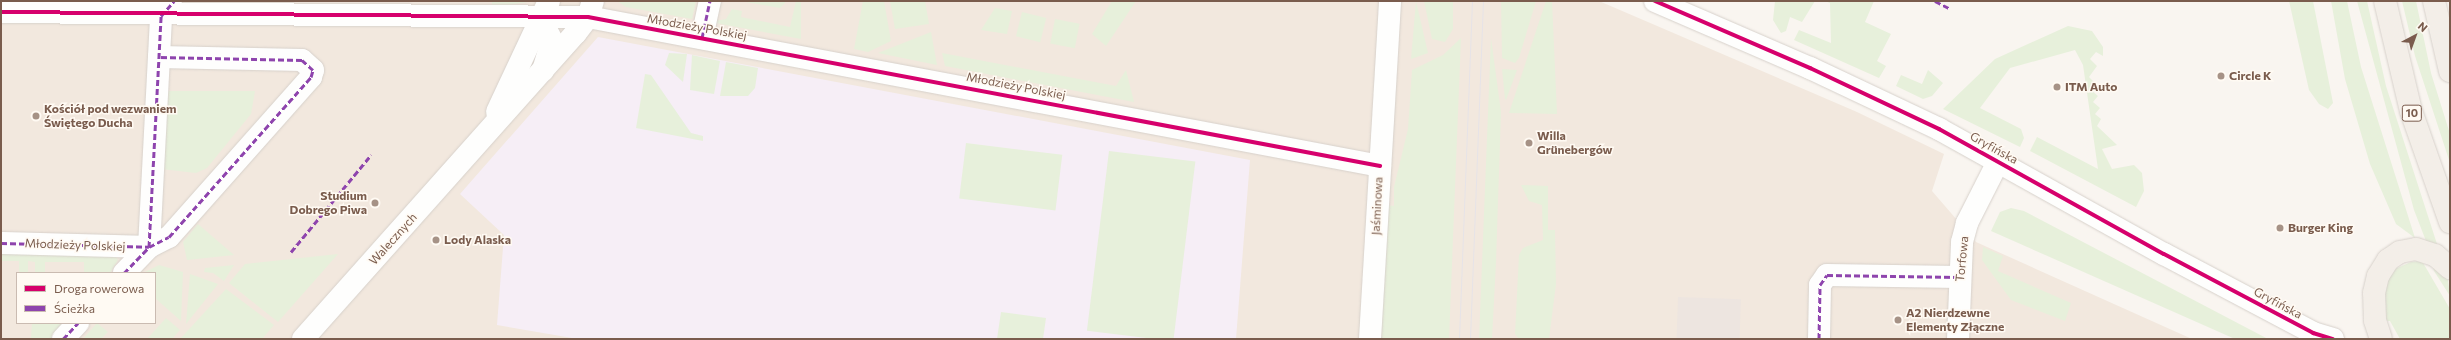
<!DOCTYPE html>
<html>
<head>
<meta charset="utf-8">
<style>
	body { margin:0 }
	#map { position:relative; width:2451px; height:340px; overflow:hidden; background:#f9f5f0; font-family:Commissioner,sans-serif }
	div>[style] { position:absolute }
	.residential>* { inset:0; background:#f2e8de }
	.industrial>* { inset:0; background:#ede5e0; transform-origin:0 0 }
	.education>* { inset:0; background:#f6eef6 }
	.green>* { inset:0; background:#e7f0db; transform-origin:0 0 }
	.roads { filter:drop-shadow(0 0 1px #d7d1cb) drop-shadow(0 0 1px #d7d1cb) }
	.street>* { height:22px; margin:-11px; padding:0 11px; transform-origin:11px; border-radius:11px; background:#fefefd }
	.secondary>* { height:22px; margin:-11px; padding:0 11px; transform-origin:11px; border-radius:11px; background:#fefefd }
	.primary>* { height:22px; margin:-11px; padding:0 11px; transform-origin:11px; border-radius:11px; background:#f3eee8 }
	.tram>* { height:1px; margin:-0.5px; padding:0 0.5px; transform-origin:0.5px; border-radius:0.5px; background:#e6e3e7 }
	.quiet>* { height:3px; margin-top:-1.5px; transform-origin:0; background:repeating-linear-gradient(90deg,#8e44ad 0 6px,transparent 0 9px) }
	.cycleway>* { height:4px; margin:-2px; padding:0 2px; transform-origin:2px; border-radius:2px; background:#d6006c }
	.dots>* { width:11px; height:11px; translate:-50% -50%; box-sizing:border-box; border:2px solid #fffaf3; border-radius:50% }
	span { translate:-50% -50%; white-space:nowrap; text-align:center; line-height:1.15; -webkit-text-stroke:3px #fffaf3; paint-order:stroke }
	.shield-label span { padding:1px 3px; background:#fffaf3; border:1px solid; border-radius:3px; -webkit-text-stroke-width:0 }
	.shield-label { font-size:11px; color:#7a5c4d; font-weight:700 }
	.street-label { font-size:12px; color:#7a5c4d }
	.poi-label { font-size:12px; color:#7a5c4d; font-weight:700 }
	.left { translate:0 -50%; text-align:left }
	.right { translate:-100% -50%; text-align:right }
	.frame { position:absolute; inset:0; border:2px solid #7a5c4d; pointer-events:none }
	.legend { position:absolute; left:16px; top:272px; width:140px; height:52px; box-sizing:border-box; background:#fffaf3; border:1px solid #cabbb1; margin:0; padding:5px 7px; list-style:none; font-size:12px; color:#7a5c4d }
	.legend li { display:flex; align-items:center; gap:8px; height:20px }
	.legend b { width:20px; border:1px solid #cabbb1 }
	.north { position:absolute; left:2395px; top:16px; width:40px; height:40px; -webkit-text-stroke:3px #fffaf3; paint-order:stroke; rotate:41deg; font-size:11px; font-weight:700; line-height:16px; text-align:center; color:#7a5c4d }
	.north::after { content:''; display:block; margin:auto; width:14px; height:18px; background:#7a5c4d; clip-path:polygon(50% 0,100% 100%,50% 72%,0 100%) }
</style>
</head>
<body>
<div id="map">
	<div class="residential">
		<i style="clip-path:polygon(evenodd,1px 1px,1599px 1px,1857px 112px,1944px 154px,1932px 191px,1976px 242px,2192px 339px,1px 339px,1px 1px,17px 273px,155px 273px,155px 323px,17px 323px,17px 273px)"></i>
	</div>
	<div class="industrial">
		<i style="left:1678px;top:297px;width:63px;height:42px;rotate:2deg"></i>
	</div>
	<div class="education">
		<i style="clip-path:polygon(598px 37px,1250px 160px,1236px 339px,578px 339px,497px 325px,504px 235px,460px 194px)"></i>
	</div>
	<div class="green">
		<i style="clip-path:polygon(492px 1px,533px 1px,492px 8px)"></i>
		<i style="clip-path:polygon(617px 1px,696px 1px,692px 19px,626px 7px)"></i>
		<i style="clip-path:polygon(740px 1px,785px 1px,785px 3px,780px 8px)"></i>
		<i style="clip-path:polygon(796px 1px,801px 1px,801px 39px,710px 22px,726px 19px,732px 9px,742px 11px,741px 17px,790px 27px)"></i>
		<i style="clip-path:polygon(863px 1px,884px 1px,891px 41px,868px 52px,854px 49px)"></i>
		<i style="clip-path:polygon(890px 1px,925px 1px,929px 24px,895px 29px)"></i>
		<i style="clip-path:polygon(1112px 1px,1136px 1px,1106px 46px,1092px 34px)"></i>
		<i style="clip-path:polygon(1416px 1px,1428px 53px,1411px 59px)"></i>
		<i style="clip-path:polygon(1424px 1px,1453px 1px,1453px 29px,1445px 42px,1432px 39px)"></i>
		<i style="clip-path:polygon(1501px 1px,1536px 1px,1519px 58px,1515px 63px,1502px 58px)"></i>
		<i style="clip-path:polygon(1546px 1px,1552px 1px,1557px 114px,1509px 113px)"></i>
		<i style="clip-path:polygon(1775px 1px,1815px 1px,1802px 22px,1790px 17px,1786px 31px,1781px 33px,1773px 20px)"></i>
		<i style="clip-path:polygon(1825px 1px,1874px 1px,1865px 22px,1891px 34px,1877px 61px,1886px 66px,1879px 78px,1794px 40px,1799px 30px,1831px 43px,1830px 3px)"></i>
		<i style="clip-path:polygon(2289px 1px,2313px 1px,2333px 103px,2328px 109px,2319px 104px,2309px 90px)"></i>
		<i style="clip-path:polygon(2331px 1px,2347px 1px,2361px 67px,2415px 238px,2396px 224px,2370px 164px,2345px 79px)"></i>
		<i style="clip-path:polygon(2357px 1px,2367px 1px,2386px 86px,2437px 244px,2426px 241px,2414px 210px)"></i>
		<i style="clip-path:polygon(2402px 1px,2416px 1px,2431px 73px,2450px 134px,2450px 163px,2415px 56px)"></i>
		<i style="clip-path:polygon(995px 8px,1012px 11px,1007px 34px,981px 30px)"></i>
		<i style="left:1022px;top:12px;width:25px;height:25px;rotate:14deg"></i>
		<i style="left:1055px;top:19px;width:25px;height:25px;rotate:11deg"></i>
		<i style="clip-path:polygon(2068px 26px,2092px 31px,2103px 47px,2103px 56px,2096px 52px,2090px 59px,2097px 66px,2089px 77px,2096px 84px,2091px 90px,2098px 96px,2093px 102px,2100px 108px,2095px 114px,2101px 119px,2097px 126px,2117px 145px,2102px 149px,2112px 169px,2134px 165px,2142px 173px,2144px 191px,2136px 207px,2030px 151px,2037px 137px,2098px 169px,2083px 65px,2075px 50px,2010px 68px,1980px 108px,2021px 129px,2024px 138px,2020px 147px,1943px 109px,1995px 59px)"></i>
		<i style="clip-path:polygon(931px 32px,937px 65px,878px 53px)"></i>
		<i style="clip-path:polygon(1461px 38px,1449px 339px,1378px 339px,1386px 205px,1394px 206px,1394px 187px,1408px 129px,1412px 70px,1443px 55px)"></i>
		<i style="clip-path:polygon(1491px 38px,1501px 112px,1496px 262px,1492px 339px,1479px 339px)"></i>
		<i style="clip-path:polygon(669px 53px,687px 54px,683px 82px,665px 65px)"></i>
		<i style="clip-path:polygon(942px 53px,1116px 86px,1126px 70px,1134px 102px,945px 66px)"></i>
		<i style="clip-path:polygon(692px 55px,720px 61px,714px 94px,690px 90px)"></i>
		<i style="clip-path:polygon(726px 62px,758px 68px,755px 88px,748px 96px,720px 96px)"></i>
		<i style="clip-path:polygon(1502px 69px,1517px 70px,1506px 100px,1505px 99px)"></i>
		<i style="clip-path:polygon(1928px 70px,1943px 83px,1932px 96px,1923px 99px,1896px 86px,1901px 75px,1922px 84px)"></i>
		<i style="clip-path:polygon(645px 74px,651px 75px,691px 133px,703px 136px,703px 141px,636px 128px)"></i>
		<i style="clip-path:polygon(167px 91px,255px 91px,251px 114px,207px 168px,196px 173px,161px 169px)"></i>
		<i style="left:966px;top:143px;width:97px;height:56px;rotate:7deg"></i>
		<i style="left:1109px;top:151px;width:87px;height:181px;rotate:7deg"></i>
		<i style="clip-path:polygon(1521px 185px,1548px 186px,1548px 230px,1555px 230px,1556px 284px,1549px 339px,1519px 339px,1515px 334px,1519px 255px,1523px 248px,1543px 240px,1542px 205px,1529px 201px)"></i>
		<i style="clip-path:polygon(2011px 208px,2024px 211px,2268px 339px,2235px 339px,1991px 231px,2000px 212px)"></i>
		<i style="clip-path:polygon(198px 224px,234px 255px,187px 260px,183px 242px)"></i>
		<i style="clip-path:polygon(1983px 247px,2003px 256px,1998px 271px,2071px 303px,2065px 321px,2011px 300px,1982px 260px)"></i>
		<i style="clip-path:polygon(1px 252px,116px 256px,118px 260px,110px 273px,84px 273px,84px 262px,45px 262px,45px 273px,35px 273px,35px 262px,28px 261px,28px 273px,19px 273px,19px 261px,1px 261px)"></i>
		<i style="clip-path:polygon(338px 254px,278px 322px,229px 283px,245px 264px)"></i>
		<i style="clip-path:polygon(2422px 261px,2450px 309px,2450px 339px,2400px 339px,2390px 321px,2383px 321px,2382px 288px,2395px 269px,2411px 262px)"></i>
		<i style="clip-path:polygon(2432px 264px,2448px 280px,2450px 296px,2434px 271px)"></i>
		<i style="clip-path:polygon(159px 265px,183px 272px,181px 321px,155px 298px,155px 273px,143px 273px)"></i>
		<i style="clip-path:polygon(234px 265px,224px 281px,213px 273px,204px 272px,205px 268px)"></i>
		<i style="clip-path:polygon(190px 274px,218px 284px,186px 324px)"></i>
		<i style="clip-path:polygon(226px 289px,274px 325px,262px 339px,180px 339px)"></i>
		<i style="clip-path:polygon(1001px 312px,1046px 318px,1043px 339px,997px 339px)"></i>
		<i style="clip-path:polygon(166px 318px,180px 330px,172px 339px,147px 339px)"></i>
		<i style="clip-path:polygon(32px 323px,66px 323px,51px 339px,4px 339px,31px 338px)"></i>
		<i style="clip-path:polygon(97px 323px,108px 332px,101px 339px,83px 339px)"></i>
	</div>
	<div class="roads">
		<div class="street">
			<i style="left:1px;top:12px;width:587px;rotate:0.49deg"></i>
			<i style="left:588px;top:17px;width:806px;rotate:10.65deg"></i>
			<i style="left:540px;top:18px;width:26px;rotate:62deg"></i>
			<i style="left:552px;top:41px;width:31px;rotate:107deg"></i>
			<i style="left:702px;top:38px;width:38px;rotate:-78deg"></i>
			<i style="left:1px;top:243px;width:148px;rotate:1.5deg"></i>
			<i style="left:149px;top:247px;width:231px;rotate:-87deg"></i>
			<i style="left:161px;top:16px;width:15px;rotate:-48deg"></i>
			<i style="left:124px;top:273px;width:36px;rotate:-46deg"></i>
			<i style="left:149px;top:247px;width:22px;rotate:-27deg"></i>
			<i style="left:169px;top:237px;width:214px;rotate:-48.4deg"></i>
			<i style="left:311px;top:77px;width:7px;rotate:-74deg"></i>
			<i style="left:313px;top:70px;width:15px;rotate:-138deg"></i>
			<i style="left:302px;top:60px;width:143px;rotate:-178.8deg"></i>
			<i style="left:63px;top:339px;width:22px;rotate:-47deg"></i>
			<i style="left:1370px;top:339px;width:339px;rotate:-86.6deg"></i>
			<i style="left:1819px;top:339px;width:54px;rotate:-88.9deg"></i>
			<i style="left:1820px;top:285px;width:12px;rotate:-55deg"></i>
			<i style="left:1827px;top:275px;width:132px;rotate:0.9deg"></i>
			<i style="left:1958px;top:339px;width:97px;rotate:-87.6deg"></i>
			<i style="left:1962px;top:242px;width:20px;rotate:-75deg"></i>
			<i style="left:1967px;top:223px;width:68px;rotate:-63.1deg"></i>
		</div>
		<div class="secondary">
			<i style="left:1655px;top:1px;width:169px;rotate:23.4deg"></i>
			<i style="left:1810px;top:68px;width:143px;rotate:25.3deg"></i>
			<i style="left:1939px;top:129px;width:257px;rotate:29.1deg"></i>
			<i style="left:2164px;top:254px;width:169px;rotate:27.9deg"></i>
			<i style="left:2313px;top:333px;width:21px;rotate:17deg"></i>
			<i style="left:497px;top:112px;width:123px;rotate:-64.9deg"></i>
			<i style="left:303px;top:339px;width:410px;rotate:-48.3deg"></i>
			<i style="left:576px;top:33px;width:20px;rotate:-53deg"></i>
			<i style="left:588px;top:17px;width:17px;rotate:-73deg"></i>
		</div>
		<div class="primary">
			<i style="left:2385px;top:1px;width:113px;rotate:76.7deg"></i>
			<i style="left:2411px;top:111px;width:118px;rotate:70.6deg"></i>
			<i style="left:2434px;top:1px;width:72px;rotate:77.1deg"></i>
			<i style="left:2381px;top:339px;width:20px;rotate:-108deg"></i>
			<i style="left:2375px;top:320px;width:27px;rotate:-92deg"></i>
			<i style="left:2374px;top:293px;width:17px;rotate:-77deg"></i>
			<i style="left:2378px;top:276px;width:19px;rotate:-58deg"></i>
			<i style="left:2388px;top:260px;width:14px;rotate:-34deg"></i>
			<i style="left:2400px;top:252px;width:16px;rotate:-11deg"></i>
			<i style="left:2416px;top:249px;width:20px;rotate:18deg"></i>
			<i style="left:2435px;top:255px;width:20px;rotate:41deg"></i>
		</div>
	</div>
	<div class="tram">
		<i style="left:1459px;top:339px;width:338px;rotate:-87.8deg"></i>
		<i style="left:1470px;top:339px;width:338px;rotate:-87.8deg"></i>
	</div>
	<div class="quiet">
		<i style="left:1935px;top:1px;width:16px;rotate:27deg"></i>
		<i style="left:702px;top:38px;width:38px;rotate:-78deg"></i>
		<i style="left:1px;top:243px;width:148px;rotate:1.5deg"></i>
		<i style="left:149px;top:247px;width:231px;rotate:-87deg"></i>
		<i style="left:161px;top:16px;width:20px;rotate:-49deg"></i>
		<i style="left:291px;top:252px;width:126px;rotate:-50.5deg"></i>
		<i style="left:124px;top:273px;width:36px;rotate:-46deg"></i>
		<i style="left:149px;top:247px;width:22px;rotate:-27deg"></i>
		<i style="left:169px;top:237px;width:214px;rotate:-48.4deg"></i>
		<i style="left:311px;top:77px;width:7px;rotate:-74deg"></i>
		<i style="left:313px;top:70px;width:15px;rotate:-138deg"></i>
		<i style="left:302px;top:60px;width:143px;rotate:-178.8deg"></i>
		<i style="left:63px;top:339px;width:22px;rotate:-47deg"></i>
		<i style="left:1819px;top:339px;width:54px;rotate:-88.9deg"></i>
		<i style="left:1820px;top:285px;width:12px;rotate:-55deg"></i>
		<i style="left:1827px;top:275px;width:132px;rotate:0.9deg"></i>
	</div>
	<div class="cycleway">
		<i style="left:1655px;top:1px;width:169px;rotate:23.4deg"></i>
		<i style="left:1810px;top:68px;width:143px;rotate:25.3deg"></i>
		<i style="left:1939px;top:129px;width:257px;rotate:29.1deg"></i>
		<i style="left:2164px;top:254px;width:169px;rotate:27.9deg"></i>
		<i style="left:2313px;top:333px;width:21px;rotate:17deg"></i>
		<i style="left:1px;top:12px;width:587px;rotate:0.49deg"></i>
		<i style="left:588px;top:17px;width:806px;rotate:10.65deg"></i>
	</div>
	<div class="dots">
		<i style="left:2221px;top:76px;background:#a69286"></i>
		<i style="left:2057px;top:87px;background:#a69286"></i>
		<i style="left:36px;top:116px;background:#a69286"></i>
		<i style="left:1529px;top:143px;background:#a69286"></i>
		<i style="left:375px;top:203px;background:#a69286"></i>
		<i style="left:2280px;top:228px;background:#a69286"></i>
		<i style="left:436px;top:240px;background:#a69286"></i>
		<i style="left:1898px;top:320px;background:#a69286"></i>
	</div>
	<div class="shield-label">
		<span style="left:2412px;top:113px">10</span>
	</div>
	<div class="street-label">
		<span style="left:697px;top:27px;rotate:10deg">Młodzieży Polskiej</span>
		<span style="left:1016px;top:86px;rotate:11deg">Młodzieży Polskiej</span>
		<span style="left:1994px;top:148px;rotate:29deg">Gryfińska</span>
		<span style="left:1377px;top:206px;rotate:-87deg">Jaśminowa</span>
		<span style="left:393px;top:239px;rotate:-48deg">Walecznych</span>
		<span style="left:75px;top:245px;rotate:2deg">Młodzieży Polskiej</span>
		<span style="left:1962px;top:259px;rotate:-84deg">Torfowa</span>
		<span style="left:2278px;top:303px;rotate:28deg">Gryfińska</span>
	</div>
	<div class="poi-label">
		<span class="left" style="left:2229px;top:76px">Circle K</span>
		<span class="left" style="left:2065px;top:87px">ITM Auto</span>
		<span class="left" style="left:44px;top:116px">Kościół pod wezwaniem<br>Świętego Ducha</span>
		<span class="left" style="left:1537px;top:143px">Willa<br>Grünebergów</span>
		<span class="right" style="left:367px;top:203px">Studium<br>Dobrego Piwa</span>
		<span class="left" style="left:2288px;top:228px">Burger King</span>
		<span class="left" style="left:444px;top:240px">Lody Alaska</span>
		<span class="left" style="left:1906px;top:320px">A2 Nierdzewne<br>Elementy Złączne</span>
	</div>
	<div class="frame"></div>
	<ul class="legend">
	<li><b style="height:5px;background:#d6006c"></b>Droga rowerowa</li>
	<li><b style="height:5px;background:#8e44ad"></b>Ścieżka</li>
	</ul>
	<div class="north">N</div>
</div>
</body>
</html>
